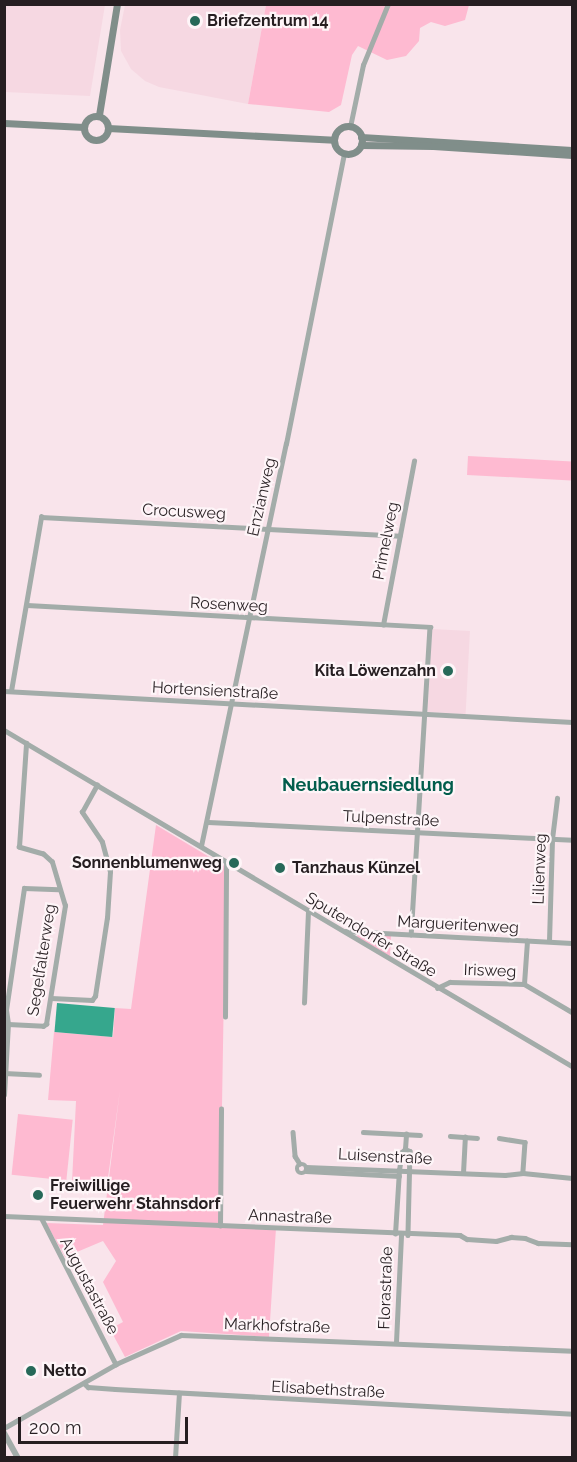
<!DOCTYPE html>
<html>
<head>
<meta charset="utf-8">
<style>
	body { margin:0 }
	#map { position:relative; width:577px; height:1462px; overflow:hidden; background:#f9e4eb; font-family:Raleway,sans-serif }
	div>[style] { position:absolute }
	.built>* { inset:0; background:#f6d8e2; transform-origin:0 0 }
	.green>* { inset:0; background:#febad1; transform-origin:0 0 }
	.water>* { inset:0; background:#36a78d; transform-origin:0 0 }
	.minor>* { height:4.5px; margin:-2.25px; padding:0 2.25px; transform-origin:2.25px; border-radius:2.25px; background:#a3aca9 }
	.minor>.ring { margin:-2.25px; padding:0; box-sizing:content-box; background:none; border:4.5px solid #a3aca9; border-radius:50% }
	.tertiary>* { height:6px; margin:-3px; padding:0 3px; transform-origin:3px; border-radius:3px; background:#a3aca9 }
	.secondary>* { height:7px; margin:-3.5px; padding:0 3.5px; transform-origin:3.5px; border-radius:3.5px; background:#808e8a }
	.secondary>.ring { margin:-3.5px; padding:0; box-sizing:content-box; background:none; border:7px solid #808e8a; border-radius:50% }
	.dots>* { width:16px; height:16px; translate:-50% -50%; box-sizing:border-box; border:3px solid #fef5f8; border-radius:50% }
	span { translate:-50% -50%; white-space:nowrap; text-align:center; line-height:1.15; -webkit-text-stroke:4.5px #fef5f8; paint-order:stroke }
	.poi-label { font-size:16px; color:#261e21; font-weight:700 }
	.left { translate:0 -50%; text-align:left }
	.right { translate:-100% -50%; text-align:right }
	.street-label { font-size:16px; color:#261e21 }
	.neighbourhood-label { font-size:18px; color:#025d4c; font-weight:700 }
	.frame { position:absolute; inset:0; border:6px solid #261e21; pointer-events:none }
	.scale { position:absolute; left:18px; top:1417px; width:170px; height:27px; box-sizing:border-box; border:3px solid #261e21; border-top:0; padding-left:8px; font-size:18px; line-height:21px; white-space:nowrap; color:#261e21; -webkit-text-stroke:4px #fef5f8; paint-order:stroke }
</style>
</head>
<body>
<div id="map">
	<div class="built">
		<i style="clip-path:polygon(5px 4px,105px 5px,90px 96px,5px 92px)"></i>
		<i style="clip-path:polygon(125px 5px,266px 5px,248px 104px,159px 87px,145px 81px,131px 69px,121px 51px,120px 30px)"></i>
		<i style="left:432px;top:629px;width:38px;height:83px;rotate:3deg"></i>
	</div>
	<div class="green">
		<i style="clip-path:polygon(266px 5px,469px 5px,465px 20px,445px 26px,431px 22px,420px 28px,419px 41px,406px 56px,387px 60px,358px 46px,352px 55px,341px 105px,329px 112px,248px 104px)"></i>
		<i style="left:468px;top:456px;width:104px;height:19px;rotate:3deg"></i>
		<i style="clip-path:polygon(156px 825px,226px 867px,220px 1226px,276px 1228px,269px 1337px,181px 1331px,125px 1357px,110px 1329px,123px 1322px,103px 1282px,116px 1261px,103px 1241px,65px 1257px,46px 1223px,103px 1225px,120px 1090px,107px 1185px,72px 1182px,76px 1101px,48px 1100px,54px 1032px,113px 1037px,115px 1008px,131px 1009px)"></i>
		<i style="clip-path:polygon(358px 934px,391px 936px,390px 956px,357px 937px)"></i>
		<i style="left:18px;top:1114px;width:55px;height:61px;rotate:6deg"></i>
	</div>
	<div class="water">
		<i style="left:57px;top:1003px;width:58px;height:29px;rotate:5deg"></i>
	</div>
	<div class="minor">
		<i style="left:350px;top:127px;width:63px;rotate:-78.2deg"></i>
		<i style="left:363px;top:65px;width:66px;rotate:-67.7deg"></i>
		<i style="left:27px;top:605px;width:404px;rotate:3.1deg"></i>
		<i style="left:430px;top:627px;width:308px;rotate:93.5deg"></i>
		<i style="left:383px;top:625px;width:167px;rotate:-79.3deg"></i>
		<i style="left:4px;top:691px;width:569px;rotate:3.12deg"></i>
		<i style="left:11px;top:691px;width:177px;rotate:-80.2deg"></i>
		<i style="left:41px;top:517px;width:359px;rotate:3deg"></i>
		<i style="left:4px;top:730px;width:660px;rotate:30.61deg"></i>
		<i style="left:208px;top:822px;width:364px;rotate:2.8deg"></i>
		<i style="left:201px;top:846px;width:411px;rotate:-78.1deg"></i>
		<i style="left:286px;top:444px;width:296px;rotate:-78.7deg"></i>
		<i style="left:345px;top:931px;width:227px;rotate:3deg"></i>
		<i style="left:549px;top:941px;width:102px;rotate:-88.3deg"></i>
		<i style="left:552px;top:839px;width:41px;rotate:-83deg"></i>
		<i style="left:524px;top:984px;width:43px;rotate:-86deg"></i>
		<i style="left:437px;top:988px;width:14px;rotate:-25deg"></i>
		<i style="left:450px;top:982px;width:74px;rotate:1.5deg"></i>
		<i style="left:524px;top:984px;width:56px;rotate:30.3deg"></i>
		<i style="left:51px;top:998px;width:41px;rotate:2.8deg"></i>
		<i style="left:92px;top:1000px;width:5px;rotate:-53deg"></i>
		<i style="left:95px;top:996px;width:79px;rotate:-81.3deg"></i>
		<i style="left:107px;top:918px;width:46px;rotate:-86.3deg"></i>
		<i style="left:110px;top:872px;width:31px;rotate:-105deg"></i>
		<i style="left:102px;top:842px;width:36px;rotate:-124deg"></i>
		<i style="left:82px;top:812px;width:31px;rotate:-61deg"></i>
		<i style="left:304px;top:1003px;width:92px;rotate:-87.5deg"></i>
		<i style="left:225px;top:1017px;width:155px;rotate:-89.6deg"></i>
		<i style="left:8px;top:1024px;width:35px;rotate:3deg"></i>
		<i style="left:43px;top:1026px;width:4px;rotate:-34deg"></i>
		<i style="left:46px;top:1024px;width:120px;rotate:-80.9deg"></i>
		<i style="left:65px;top:906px;width:46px;rotate:-106.5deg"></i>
		<i style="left:52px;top:862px;width:12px;rotate:-138deg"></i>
		<i style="left:43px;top:854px;width:25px;rotate:-164deg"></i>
		<i style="left:19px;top:847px;width:104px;rotate:-86.1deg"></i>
		<i style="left:4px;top:1073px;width:35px;rotate:3deg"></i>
		<i style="left:4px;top:1095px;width:71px;rotate:-86.8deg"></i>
		<i style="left:8px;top:1024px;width:14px;rotate:-98deg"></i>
		<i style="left:6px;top:1010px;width:123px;rotate:-81.6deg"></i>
		<i style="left:24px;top:888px;width:34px;rotate:2deg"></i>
		<i style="left:293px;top:1132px;width:24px;rotate:85deg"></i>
		<i style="left:295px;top:1156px;width:9px;rotate:58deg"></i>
		<i style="left:363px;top:1132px;width:57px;rotate:3deg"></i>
		<i style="left:450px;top:1136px;width:27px;rotate:4deg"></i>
		<i style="left:499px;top:1138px;width:26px;rotate:9deg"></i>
		<i style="left:525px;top:1142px;width:31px;rotate:94deg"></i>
		<i style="left:405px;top:1149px;width:15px;rotate:-86deg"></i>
		<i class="ring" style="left:297.5px;top:1164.5px;width:4.5px;height:4.5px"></i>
		<i style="left:306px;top:1167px;width:199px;rotate:2.3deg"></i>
		<i style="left:505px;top:1175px;width:18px;rotate:-6deg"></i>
		<i style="left:523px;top:1173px;width:49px;rotate:5.8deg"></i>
		<i style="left:306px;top:1171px;width:93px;rotate:3.1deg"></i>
		<i style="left:463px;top:1173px;width:36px;rotate:-87deg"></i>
		<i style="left:4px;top:1216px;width:456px;rotate:2.4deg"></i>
		<i style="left:460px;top:1235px;width:8px;rotate:30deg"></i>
		<i style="left:467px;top:1239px;width:29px;rotate:4deg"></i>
		<i style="left:496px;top:1241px;width:16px;rotate:-15deg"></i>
		<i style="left:511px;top:1237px;width:14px;rotate:4deg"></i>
		<i style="left:525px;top:1238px;width:14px;rotate:21deg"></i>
		<i style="left:538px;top:1243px;width:34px;rotate:2deg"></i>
		<i style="left:42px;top:1219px;width:163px;rotate:63deg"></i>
		<i style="left:220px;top:1226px;width:117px;rotate:-89.5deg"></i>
		<i style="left:395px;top:1234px;width:64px;rotate:-86.4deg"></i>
		<i style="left:399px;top:1170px;width:18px;rotate:-81deg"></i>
		<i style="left:402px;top:1152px;width:4px;rotate:-45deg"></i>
		<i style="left:405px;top:1149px;width:5px;rotate:22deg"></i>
		<i style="left:410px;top:1151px;width:84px;rotate:91.4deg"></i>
		<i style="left:396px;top:1342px;width:108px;rotate:-87.3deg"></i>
		<i style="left:84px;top:1383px;width:6px;rotate:45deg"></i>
		<i style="left:88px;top:1387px;width:27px;rotate:4deg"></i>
		<i style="left:115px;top:1389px;width:458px;rotate:3.1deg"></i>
		<i style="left:4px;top:1428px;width:129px;rotate:-29.7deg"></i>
		<i style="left:116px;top:1364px;width:71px;rotate:-24deg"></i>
		<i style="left:181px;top:1335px;width:391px;rotate:2.3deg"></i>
		<i style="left:175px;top:1458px;width:65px;rotate:-86.5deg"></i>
	</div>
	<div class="tertiary">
		<i style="left:4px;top:1433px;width:29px;rotate:61deg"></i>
	</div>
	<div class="secondary">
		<i style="left:99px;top:115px;width:112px;rotate:-80.8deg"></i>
		<i class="ring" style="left:84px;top:116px;width:17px;height:17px"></i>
		<i style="left:4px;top:123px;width:80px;rotate:2.9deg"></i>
		<i class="ring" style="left:334px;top:126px;width:21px;height:21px"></i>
		<i style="left:108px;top:128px;width:226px;rotate:3deg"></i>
		<i style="left:361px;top:137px;width:211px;rotate:3.5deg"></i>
		<i style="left:361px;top:145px;width:72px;rotate:0.8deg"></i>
		<i style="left:433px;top:146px;width:139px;rotate:3.7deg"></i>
	</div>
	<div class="dots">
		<i style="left:195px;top:21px;background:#276959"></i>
		<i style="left:448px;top:671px;background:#276959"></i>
		<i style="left:234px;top:863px;background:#276959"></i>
		<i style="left:280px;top:868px;background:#276959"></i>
		<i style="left:38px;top:1195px;background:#276959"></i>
		<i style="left:31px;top:1371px;background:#276959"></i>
	</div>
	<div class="poi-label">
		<span class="left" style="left:207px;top:21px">Briefzentrum 14</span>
		<span class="right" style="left:436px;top:671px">Kita Löwenzahn</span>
		<span class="right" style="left:222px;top:863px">Sonnenblumenweg</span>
		<span class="left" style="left:292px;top:868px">Tanzhaus Künzel</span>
		<span class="left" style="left:50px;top:1195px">Freiwillige<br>Feuerwehr Stahnsdorf</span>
		<span class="left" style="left:43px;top:1371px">Netto</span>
	</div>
	<div class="street-label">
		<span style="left:262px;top:497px;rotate:-77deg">Enzianweg</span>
		<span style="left:184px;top:512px;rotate:3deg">Crocusweg</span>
		<span style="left:386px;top:541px;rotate:-79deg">Primelweg</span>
		<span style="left:229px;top:605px;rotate:3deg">Rosenweg</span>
		<span style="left:215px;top:691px;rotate:3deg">Hortensienstraße</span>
		<span style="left:391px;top:819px;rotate:3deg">Tulpenstraße</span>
		<span style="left:540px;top:869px;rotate:-88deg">Lilienweg</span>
		<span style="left:458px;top:925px;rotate:3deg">Margueritenweg</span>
		<span style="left:371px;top:935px;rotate:31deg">Sputendorfer Straße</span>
		<span style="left:42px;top:960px;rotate:-81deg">Segelfalterweg</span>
		<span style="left:490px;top:971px;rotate:2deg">Irisweg</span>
		<span style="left:385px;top:1157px;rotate:3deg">Luisenstraße</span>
		<span style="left:290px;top:1217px;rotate:2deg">Annastraße</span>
		<span style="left:89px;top:1286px;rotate:62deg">Augustastraße</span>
		<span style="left:386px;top:1288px;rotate:-88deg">Florastraße</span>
		<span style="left:277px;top:1326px;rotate:2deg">Markhofstraße</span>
		<span style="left:328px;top:1390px;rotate:3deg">Elisabethstraße</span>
	</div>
	<div class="neighbourhood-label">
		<span style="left:368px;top:785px">Neubauernsiedlung</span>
	</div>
	<div class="frame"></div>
	<div class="scale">200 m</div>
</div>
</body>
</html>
